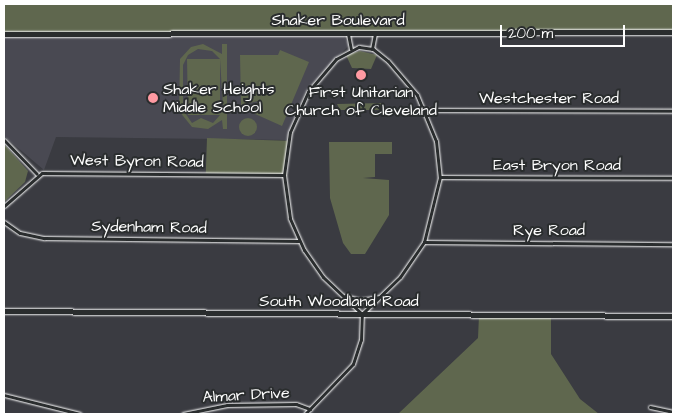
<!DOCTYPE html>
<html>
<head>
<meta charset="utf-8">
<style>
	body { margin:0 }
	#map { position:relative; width:677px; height:418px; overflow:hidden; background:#3a3b41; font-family:"Architects Daughter",sans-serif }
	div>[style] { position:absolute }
	.built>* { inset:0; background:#494952 }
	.green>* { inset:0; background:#5f674e; transform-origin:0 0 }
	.round { border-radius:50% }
	.roads { filter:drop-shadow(0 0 1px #fff) drop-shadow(0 0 1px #fff) }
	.street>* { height:3px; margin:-1.5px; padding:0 1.5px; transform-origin:1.5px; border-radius:1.5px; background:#2a2d2e }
	.secondary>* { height:4.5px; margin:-2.25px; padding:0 2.25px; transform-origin:2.25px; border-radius:2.25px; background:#2a2d2e }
	.primary>* { height:5px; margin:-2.5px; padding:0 2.5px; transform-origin:2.5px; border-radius:2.5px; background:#2a2d2e }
	.dots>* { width:14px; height:14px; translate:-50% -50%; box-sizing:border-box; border:2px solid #2a2d2e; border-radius:50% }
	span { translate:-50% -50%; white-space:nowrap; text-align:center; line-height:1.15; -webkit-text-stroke:4px #2a2d2e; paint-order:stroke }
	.street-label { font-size:16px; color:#fff }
	.poi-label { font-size:16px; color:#fff }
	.left { translate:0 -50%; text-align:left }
	.frame { position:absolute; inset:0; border:5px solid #fff; pointer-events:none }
	.scale { position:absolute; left:500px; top:25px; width:125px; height:22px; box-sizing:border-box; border:2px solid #fff; border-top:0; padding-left:6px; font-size:15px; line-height:18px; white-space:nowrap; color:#fff; -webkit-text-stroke:4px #2a2d2e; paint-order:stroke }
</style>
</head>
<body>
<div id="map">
	<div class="built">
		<i style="clip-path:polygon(343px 35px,349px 45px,305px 92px,286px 140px,56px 137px,44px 170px,4px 136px,4px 36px)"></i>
	</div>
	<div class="green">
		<i style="left:4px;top:4px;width:669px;height:30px"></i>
		<i style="clip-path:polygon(evenodd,203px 44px,222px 54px,222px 44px,227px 44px,227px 129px,223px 129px,222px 120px,208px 129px,192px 127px,179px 111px,180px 59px,191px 47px,203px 44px,198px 49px,212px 51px,220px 59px,187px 59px,188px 115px,220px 115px,213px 123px,201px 118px,192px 123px,183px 110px,183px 65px,188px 55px,198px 49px,203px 44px,220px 59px,223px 107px,220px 114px,220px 59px)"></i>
		<i style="clip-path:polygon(280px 50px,309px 62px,282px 126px,253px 113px,258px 101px,241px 105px,240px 55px,278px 55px)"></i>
		<i style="clip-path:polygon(360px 51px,377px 55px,371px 69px,352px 68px,346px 55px)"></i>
		<i style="clip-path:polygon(383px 103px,383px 110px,340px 110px,337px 104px)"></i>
		<i class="round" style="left:239px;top:118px;width:18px;height:18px"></i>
		<i style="left:207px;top:138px;width:81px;height:36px;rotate:2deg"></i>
		<i style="clip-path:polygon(329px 142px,392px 142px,392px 154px,375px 154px,375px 177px,363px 178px,389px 180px,389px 215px,365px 254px,351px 254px,343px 243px,330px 198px)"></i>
		<i style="clip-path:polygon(4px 144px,28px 171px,25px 182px,4px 202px)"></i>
		<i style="clip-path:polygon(479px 315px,551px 316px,551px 354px,580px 399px,599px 414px,398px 414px,478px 338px)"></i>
	</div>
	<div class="roads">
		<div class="street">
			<i style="left:348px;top:34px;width:15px;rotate:79deg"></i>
			<i style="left:359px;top:47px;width:14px;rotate:8deg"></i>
			<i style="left:373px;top:49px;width:19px;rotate:39deg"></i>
			<i style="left:388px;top:61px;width:45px;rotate:49.5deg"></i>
			<i style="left:417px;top:95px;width:50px;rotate:67.6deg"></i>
			<i style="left:436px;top:141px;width:36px;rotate:84deg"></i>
			<i style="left:440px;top:177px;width:67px;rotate:103.8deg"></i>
			<i style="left:424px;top:242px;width:42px;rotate:124.4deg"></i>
			<i style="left:400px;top:277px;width:53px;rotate:135.8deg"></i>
			<i style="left:362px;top:314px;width:54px;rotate:-136.5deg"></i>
			<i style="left:323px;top:277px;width:33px;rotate:-125deg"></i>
			<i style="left:304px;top:250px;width:35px;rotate:-114deg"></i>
			<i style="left:290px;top:218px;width:43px;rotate:-97.9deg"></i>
			<i style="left:284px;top:175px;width:43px;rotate:-82.1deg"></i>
			<i style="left:290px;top:132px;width:44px;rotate:-65.8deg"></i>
			<i style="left:308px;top:92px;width:43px;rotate:-49.7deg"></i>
			<i style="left:336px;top:59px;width:26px;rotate:-28deg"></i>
			<i style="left:372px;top:49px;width:15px;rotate:-79deg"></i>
			<i style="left:426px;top:110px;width:247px;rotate:0.2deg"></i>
			<i style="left:4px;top:140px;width:47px;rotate:45.9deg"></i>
			<i style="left:440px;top:177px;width:233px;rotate:0.2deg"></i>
			<i style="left:4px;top:206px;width:50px;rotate:-41deg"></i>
			<i style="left:42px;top:173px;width:242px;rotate:0.5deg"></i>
			<i style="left:4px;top:222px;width:19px;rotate:35deg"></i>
			<i style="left:20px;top:233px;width:25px;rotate:12deg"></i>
			<i style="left:44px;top:238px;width:255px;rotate:0.7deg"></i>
			<i style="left:424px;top:242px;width:249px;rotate:0.5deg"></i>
			<i style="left:345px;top:296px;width:16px;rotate:15deg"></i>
			<i style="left:360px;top:300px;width:18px;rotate:-9deg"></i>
			<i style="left:4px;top:395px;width:78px;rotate:14deg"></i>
			<i style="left:650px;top:407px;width:24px;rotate:12deg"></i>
			<i style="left:183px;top:414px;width:45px;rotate:-11.6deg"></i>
			<i style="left:227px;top:405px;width:69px;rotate:-0.8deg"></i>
			<i style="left:296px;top:404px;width:15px;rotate:20deg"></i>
			<i style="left:305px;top:414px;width:69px;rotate:-46.2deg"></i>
			<i style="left:353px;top:364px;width:25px;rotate:-72deg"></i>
			<i style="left:361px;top:340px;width:26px;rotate:-88deg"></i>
		</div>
		<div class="secondary">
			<i style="left:4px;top:311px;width:669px;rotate:0.43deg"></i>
		</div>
		<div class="primary">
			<i style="left:4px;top:34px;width:669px;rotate:-0.17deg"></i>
		</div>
	</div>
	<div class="dots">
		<i style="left:361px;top:75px;background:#ff9aa2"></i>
		<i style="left:153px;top:98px;background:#ff9aa2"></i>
	</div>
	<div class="street-label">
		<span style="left:338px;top:20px">Shaker Boulevard</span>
		<span style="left:549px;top:98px">Westchester Road</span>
		<span style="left:137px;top:161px;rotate:1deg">West Byron Road</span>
		<span style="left:557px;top:165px">East Bryon Road</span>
		<span style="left:149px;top:227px;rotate:1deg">Sydenham Road</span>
		<span style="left:549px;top:230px">Rye Road</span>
		<span style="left:339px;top:301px">South Woodland Road</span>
		<span style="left:246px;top:395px;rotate:-3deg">Almar Drive</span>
	</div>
	<div class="poi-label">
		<span class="left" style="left:163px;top:98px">Shaker Heights<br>Middle School</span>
		<span style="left:361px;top:101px">First Unitarian<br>Church of Cleveland</span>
	</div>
	<div class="frame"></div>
	<div class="scale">200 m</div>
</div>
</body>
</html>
